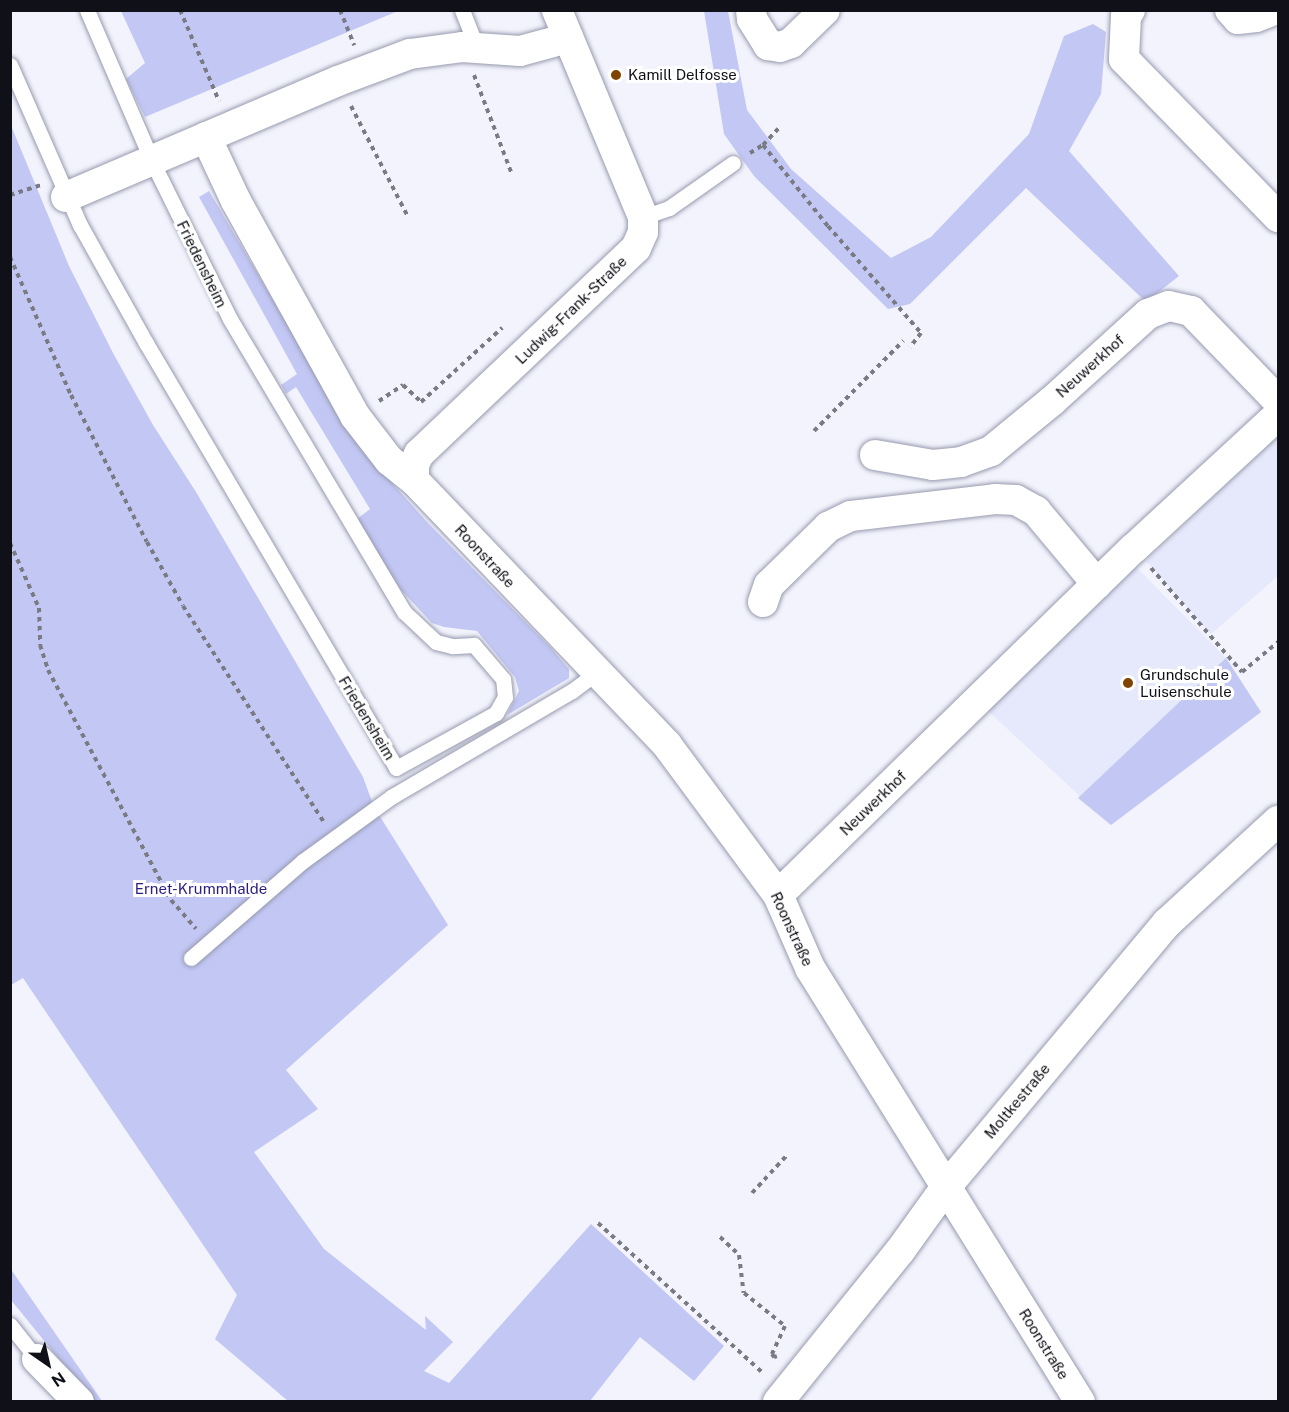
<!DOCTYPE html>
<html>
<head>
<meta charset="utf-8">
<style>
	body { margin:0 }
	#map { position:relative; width:1289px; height:1412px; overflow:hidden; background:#f2f3fc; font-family:"Public Sans",sans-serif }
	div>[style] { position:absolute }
	.built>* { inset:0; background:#e6e9fb }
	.green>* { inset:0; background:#c2c7f4 }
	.path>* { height:4px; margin-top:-2px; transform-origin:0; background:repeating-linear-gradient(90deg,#797a82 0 4.5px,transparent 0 9px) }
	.roads { filter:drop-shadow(0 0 2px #979aaf) drop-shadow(0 0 2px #979aaf) }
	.lane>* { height:15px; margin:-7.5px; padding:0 7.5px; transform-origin:7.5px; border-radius:7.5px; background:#fff }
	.street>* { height:30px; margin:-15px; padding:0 15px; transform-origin:15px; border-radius:15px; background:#fff }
	.dots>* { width:16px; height:16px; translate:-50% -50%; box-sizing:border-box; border:3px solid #fff; border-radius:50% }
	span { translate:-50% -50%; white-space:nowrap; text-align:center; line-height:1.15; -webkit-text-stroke:6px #fff; paint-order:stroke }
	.poi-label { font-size:15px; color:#101118 }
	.left { translate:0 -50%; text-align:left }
	.street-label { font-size:15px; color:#101118 }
	.park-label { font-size:15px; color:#2c1e81 }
	.frame { position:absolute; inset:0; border:12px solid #101118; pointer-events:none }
	.north { position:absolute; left:18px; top:1334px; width:60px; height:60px; -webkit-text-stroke:4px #fff; paint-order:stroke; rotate:146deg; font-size:16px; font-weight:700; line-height:24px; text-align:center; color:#101118 }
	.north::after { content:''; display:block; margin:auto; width:21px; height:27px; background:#101118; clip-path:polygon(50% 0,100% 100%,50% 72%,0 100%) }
</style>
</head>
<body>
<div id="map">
	<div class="built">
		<i style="clip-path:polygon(1278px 436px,1278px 576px,1211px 634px,1146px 561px)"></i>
		<i style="clip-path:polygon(1136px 567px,1226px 658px,1261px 712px,1111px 825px,986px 709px)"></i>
	</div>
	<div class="green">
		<i style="clip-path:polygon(121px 11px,398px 11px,145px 117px,126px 79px,145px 63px)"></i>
		<i style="clip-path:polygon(704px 11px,728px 11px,747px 110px,791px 169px,891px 258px,931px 237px,1029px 134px,1064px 36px,1093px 24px,1106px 32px,1101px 94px,1069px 151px,1179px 276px,1146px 302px,1026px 188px,910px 304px,888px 309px,754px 176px,724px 134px)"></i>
		<i style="clip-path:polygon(10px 123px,69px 266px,113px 353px,153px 425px,196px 492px,363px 777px,374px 807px,448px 925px,286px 1070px,318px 1109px,254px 1152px,324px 1249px,426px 1330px,425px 1316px,453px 1342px,424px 1371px,449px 1383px,591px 1224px,724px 1346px,694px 1381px,640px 1337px,590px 1401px,288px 1401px,215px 1339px,237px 1295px,23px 978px,11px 985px)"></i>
		<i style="clip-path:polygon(209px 191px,335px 406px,373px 462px,428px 523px,549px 646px,569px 669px,569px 678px,507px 715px,519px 691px,515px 677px,477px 631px,444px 627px,432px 623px,401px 590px,356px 520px,370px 509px,296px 387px,286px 394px,281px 385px,297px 374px,199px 197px)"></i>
		<i style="clip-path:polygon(1226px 658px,1261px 712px,1111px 825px,1078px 798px)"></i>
		<i style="clip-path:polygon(10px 1268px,102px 1401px,93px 1401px,11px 1300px)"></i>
	</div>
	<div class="path">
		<i style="left:180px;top:10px;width:99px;rotate:66.8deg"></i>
		<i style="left:340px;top:10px;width:38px;rotate:68deg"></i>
		<i style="left:474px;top:75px;width:104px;rotate:69.1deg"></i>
		<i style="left:351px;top:106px;width:125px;rotate:62.8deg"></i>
		<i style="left:763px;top:145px;width:104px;rotate:51.3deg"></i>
		<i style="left:828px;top:226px;width:142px;rotate:49deg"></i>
		<i style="left:921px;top:333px;width:18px;rotate:128deg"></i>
		<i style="left:750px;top:153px;width:15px;rotate:-32deg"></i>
		<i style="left:763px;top:145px;width:23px;rotate:-47deg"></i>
		<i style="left:10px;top:195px;width:33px;rotate:-18deg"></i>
		<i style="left:10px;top:257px;width:151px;rotate:66.2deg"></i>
		<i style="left:71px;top:395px;width:165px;rotate:62.7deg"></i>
		<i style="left:147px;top:542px;width:73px;rotate:60.6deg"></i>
		<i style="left:183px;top:606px;width:258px;rotate:56.9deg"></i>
		<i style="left:379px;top:401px;width:29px;rotate:-34deg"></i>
		<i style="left:403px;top:385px;width:25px;rotate:43deg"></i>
		<i style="left:421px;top:402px;width:110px;rotate:-42.4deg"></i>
		<i style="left:814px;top:431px;width:127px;rotate:-45.3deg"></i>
		<i style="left:10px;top:543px;width:71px;rotate:66deg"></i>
		<i style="left:39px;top:608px;width:37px;rotate:88deg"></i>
		<i style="left:40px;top:645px;width:26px;rotate:72deg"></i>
		<i style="left:48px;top:670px;width:261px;rotate:61.9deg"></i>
		<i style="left:171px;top:900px;width:38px;rotate:49deg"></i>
		<i style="left:1151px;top:568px;width:138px;rotate:48.8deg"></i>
		<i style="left:1242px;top:672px;width:47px;rotate:-39.8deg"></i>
		<i style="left:752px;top:1193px;width:53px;rotate:-47.3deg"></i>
		<i style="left:598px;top:1223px;width:224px;rotate:42.3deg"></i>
		<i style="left:720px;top:1237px;width:26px;rotate:43deg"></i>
		<i style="left:739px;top:1255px;width:38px;rotate:83deg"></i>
		<i style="left:744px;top:1293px;width:53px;rotate:38.8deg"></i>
		<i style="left:785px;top:1326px;width:31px;rotate:115deg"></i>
		<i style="left:772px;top:1354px;width:4px;rotate:56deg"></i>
		<i style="left:774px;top:1357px;width:3px;rotate:-18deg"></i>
	</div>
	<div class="roads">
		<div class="lane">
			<i style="left:462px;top:10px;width:41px;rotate:68.5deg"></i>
			<i style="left:10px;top:65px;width:175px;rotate:66.4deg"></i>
			<i style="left:80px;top:225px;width:135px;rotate:60.8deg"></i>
			<i style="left:146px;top:343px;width:493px;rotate:59.5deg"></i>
			<i style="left:396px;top:768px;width:114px;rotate:-28.8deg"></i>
			<i style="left:496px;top:713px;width:18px;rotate:-61deg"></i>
			<i style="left:505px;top:697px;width:18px;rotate:-96deg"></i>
			<i style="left:503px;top:679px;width:45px;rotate:-130.5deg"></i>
			<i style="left:474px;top:645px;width:22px;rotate:177deg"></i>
			<i style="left:452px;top:646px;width:16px;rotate:-166deg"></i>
			<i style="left:436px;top:642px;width:44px;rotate:-136.8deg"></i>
			<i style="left:404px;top:612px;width:341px;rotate:-120.7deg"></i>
			<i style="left:230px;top:319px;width:176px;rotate:-116.3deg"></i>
			<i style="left:152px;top:161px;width:164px;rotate:-113.3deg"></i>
			<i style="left:643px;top:217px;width:28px;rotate:-19deg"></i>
			<i style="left:669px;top:208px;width:78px;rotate:-35.1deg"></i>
			<i style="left:191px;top:958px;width:148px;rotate:-40.9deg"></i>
			<i style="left:303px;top:861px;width:109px;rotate:-36deg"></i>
			<i style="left:391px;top:797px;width:210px;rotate:-30.4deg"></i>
			<i style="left:572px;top:691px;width:30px;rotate:-37deg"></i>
			<i style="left:10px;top:1325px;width:43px;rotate:51.5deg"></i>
		</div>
		<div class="street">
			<i style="left:751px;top:10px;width:9px;rotate:84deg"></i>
			<i style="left:752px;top:19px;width:31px;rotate:58deg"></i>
			<i style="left:768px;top:45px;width:12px;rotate:9deg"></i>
			<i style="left:780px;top:47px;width:12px;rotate:-20deg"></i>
			<i style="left:791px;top:43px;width:47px;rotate:-44.1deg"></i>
			<i style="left:1130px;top:10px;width:7px;rotate:124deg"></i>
			<i style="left:1126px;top:16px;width:43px;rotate:92.7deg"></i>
			<i style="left:1124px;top:59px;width:221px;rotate:45.7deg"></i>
			<i style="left:1230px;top:10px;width:12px;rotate:48deg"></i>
			<i style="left:1238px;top:19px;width:18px;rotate:-6deg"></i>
			<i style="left:1256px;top:17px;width:19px;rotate:-21deg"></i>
			<i style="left:206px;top:137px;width:71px;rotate:64.9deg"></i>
			<i style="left:236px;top:201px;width:246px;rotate:61deg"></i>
			<i style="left:355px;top:416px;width:56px;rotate:52.3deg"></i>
			<i style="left:389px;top:460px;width:32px;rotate:39deg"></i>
			<i style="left:414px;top:480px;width:366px;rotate:46.3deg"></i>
			<i style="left:667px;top:745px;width:187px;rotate:53.5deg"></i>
			<i style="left:778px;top:895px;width:80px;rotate:66.3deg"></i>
			<i style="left:810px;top:968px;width:511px;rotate:58.11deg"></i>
			<i style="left:66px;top:197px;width:296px;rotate:-23.1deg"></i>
			<i style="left:338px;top:81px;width:77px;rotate:-20.6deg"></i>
			<i style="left:410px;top:54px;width:52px;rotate:-7.7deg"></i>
			<i style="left:462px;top:47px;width:58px;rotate:3.9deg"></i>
			<i style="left:520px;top:51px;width:50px;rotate:-15.2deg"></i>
			<i style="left:875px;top:455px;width:59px;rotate:9.8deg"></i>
			<i style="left:933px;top:465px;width:28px;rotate:-6deg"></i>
			<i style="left:961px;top:462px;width:32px;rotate:-20deg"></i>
			<i style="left:991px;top:451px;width:79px;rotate:-39.3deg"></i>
			<i style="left:1052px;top:401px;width:130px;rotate:-42.2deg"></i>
			<i style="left:1148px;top:314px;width:22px;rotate:-21deg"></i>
			<i style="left:1169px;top:306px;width:23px;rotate:13deg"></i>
			<i style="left:1191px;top:311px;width:125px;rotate:46deg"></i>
			<i style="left:414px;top:480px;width:15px;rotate:-90deg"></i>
			<i style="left:414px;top:465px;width:12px;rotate:-66deg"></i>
			<i style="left:419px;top:454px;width:299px;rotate:-43.5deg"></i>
			<i style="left:636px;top:248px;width:17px;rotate:-66deg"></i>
			<i style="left:643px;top:232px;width:15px;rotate:-90deg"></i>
			<i style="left:643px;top:217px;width:224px;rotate:-112.6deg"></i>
			<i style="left:763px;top:602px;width:18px;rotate:-71deg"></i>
			<i style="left:769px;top:585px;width:83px;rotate:-44.5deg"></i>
			<i style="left:828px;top:527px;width:25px;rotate:-26deg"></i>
			<i style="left:851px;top:516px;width:145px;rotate:-6.7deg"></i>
			<i style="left:995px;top:499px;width:21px;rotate:3deg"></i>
			<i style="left:1016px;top:500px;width:23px;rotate:29deg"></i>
			<i style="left:1036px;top:511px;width:95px;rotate:50.1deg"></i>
			<i style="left:778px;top:895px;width:497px;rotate:-44.3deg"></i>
			<i style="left:1134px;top:548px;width:196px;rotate:-42.7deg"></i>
			<i style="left:37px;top:1359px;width:60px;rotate:45.7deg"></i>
			<i style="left:778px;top:1402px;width:194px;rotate:-51.1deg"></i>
			<i style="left:900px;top:1251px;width:79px;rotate:-54.3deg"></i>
			<i style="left:946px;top:1187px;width:344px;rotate:-50.1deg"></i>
			<i style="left:1167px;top:923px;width:151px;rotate:-42.6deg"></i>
		</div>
	</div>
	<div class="dots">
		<i style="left:616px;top:75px;background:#814301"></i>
		<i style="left:1128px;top:683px;background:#814301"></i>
	</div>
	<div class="poi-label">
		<span class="left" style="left:628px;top:75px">Kamill Delfosse</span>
		<span class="left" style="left:1140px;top:683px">Grundschule<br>Luisenschule</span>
	</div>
	<div class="street-label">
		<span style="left:202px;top:264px;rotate:64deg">Friedensheim</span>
		<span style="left:571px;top:310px;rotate:-44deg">Ludwig-Frank-Straße</span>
		<span style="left:1090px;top:366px;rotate:-42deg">Neuwerkhof</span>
		<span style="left:485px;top:556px;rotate:47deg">Roonstraße</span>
		<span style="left:367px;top:718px;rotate:59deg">Friedensheim</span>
		<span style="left:873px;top:803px;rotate:-44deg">Neuwerkhof</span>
		<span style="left:792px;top:929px;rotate:65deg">Roonstraße</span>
		<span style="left:1017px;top:1101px;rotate:-50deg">Moltkestraße</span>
		<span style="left:1044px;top:1344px;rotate:58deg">Roonstraße</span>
	</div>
	<div class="park-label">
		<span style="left:201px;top:889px">Ernet-Krummhalde</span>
	</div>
	<div class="frame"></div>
	<div class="north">N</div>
</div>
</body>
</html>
